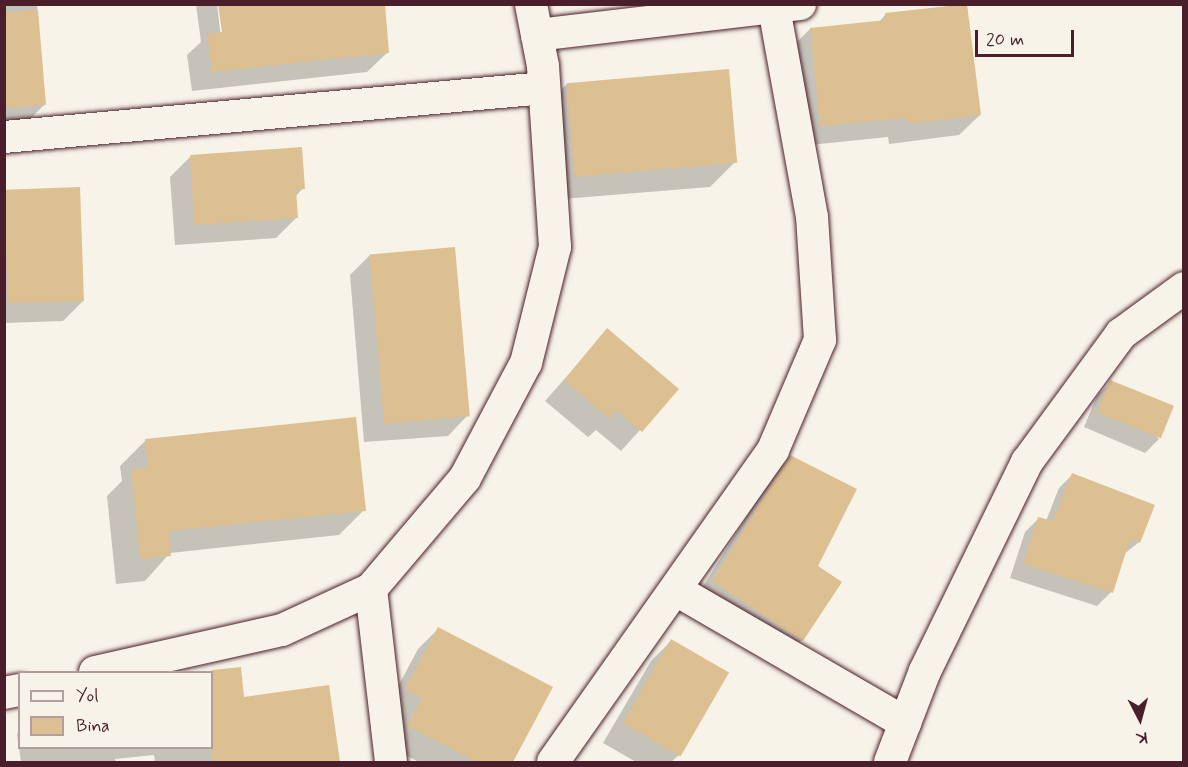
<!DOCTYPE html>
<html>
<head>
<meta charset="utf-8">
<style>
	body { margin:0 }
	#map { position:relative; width:1188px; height:767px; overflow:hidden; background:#f7f3e8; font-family:Mynerve,sans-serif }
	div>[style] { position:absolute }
	.shadow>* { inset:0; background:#0003 }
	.building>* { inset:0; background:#ddc091; transform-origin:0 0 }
	.roads { filter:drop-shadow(0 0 2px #4a1f2b) drop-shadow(0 0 2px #4a1f2b) }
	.street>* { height:32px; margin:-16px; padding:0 16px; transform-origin:16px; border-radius:16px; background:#f7f3e8 }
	span { translate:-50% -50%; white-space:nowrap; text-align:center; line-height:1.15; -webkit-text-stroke:4.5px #f7f3e8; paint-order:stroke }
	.frame { position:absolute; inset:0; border:6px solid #4a1f2b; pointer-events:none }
	.legend { position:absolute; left:18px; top:671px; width:195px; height:78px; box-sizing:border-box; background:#f7f3e8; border:2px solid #b29e9c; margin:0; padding:8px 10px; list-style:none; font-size:18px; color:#4a1f2b }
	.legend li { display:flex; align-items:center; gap:12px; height:30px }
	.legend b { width:30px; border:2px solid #b29e9c }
	.north { position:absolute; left:1110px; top:689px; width:60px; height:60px; -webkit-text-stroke:4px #f7f3e8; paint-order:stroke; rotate:174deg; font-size:16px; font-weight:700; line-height:24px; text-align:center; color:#4a1f2b }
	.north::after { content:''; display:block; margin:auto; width:21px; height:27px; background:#4a1f2b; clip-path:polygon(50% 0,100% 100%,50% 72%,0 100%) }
	.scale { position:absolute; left:975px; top:30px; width:99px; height:27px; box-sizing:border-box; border:3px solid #4a1f2b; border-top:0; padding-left:8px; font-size:18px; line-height:21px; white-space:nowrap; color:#4a1f2b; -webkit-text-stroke:4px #f7f3e8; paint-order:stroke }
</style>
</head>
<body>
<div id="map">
	<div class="shadow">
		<i style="clip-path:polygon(4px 4px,37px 4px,44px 105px,24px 125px,4px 126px)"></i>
		<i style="clip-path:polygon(196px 4px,217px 4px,221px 39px,388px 52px,367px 72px,192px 91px,187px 55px,201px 42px)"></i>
		<i style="clip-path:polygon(886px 14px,980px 115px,959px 135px,889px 144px,888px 137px,800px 146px,790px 49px,810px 29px,878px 23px)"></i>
		<i style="clip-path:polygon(568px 83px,735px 162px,710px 187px,550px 200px,543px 108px)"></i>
		<i style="clip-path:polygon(190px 157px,303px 188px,295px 197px,296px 218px,276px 238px,175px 245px,170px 177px)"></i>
		<i style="clip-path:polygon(4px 192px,83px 301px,63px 321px,4px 323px)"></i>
		<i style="clip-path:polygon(370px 255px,468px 415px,448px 436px,364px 442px,350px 275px)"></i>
		<i style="clip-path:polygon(608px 330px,677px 389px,621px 451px,596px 430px,588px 437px,545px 401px)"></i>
		<i style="clip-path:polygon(1111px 382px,1159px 439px,1145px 453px,1084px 427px,1097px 396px)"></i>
		<i style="clip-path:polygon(145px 441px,364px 510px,339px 535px,170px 553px,145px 581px,116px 584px,107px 496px,122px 481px,120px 466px)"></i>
		<i style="clip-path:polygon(791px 457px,816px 567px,802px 640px,784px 658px,695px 599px,773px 475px)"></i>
		<i style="clip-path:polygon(1073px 474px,1139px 542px,1123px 555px,1111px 592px,1097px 606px,1010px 578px,1025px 532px,1039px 518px,1046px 521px,1059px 488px)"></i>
		<i style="clip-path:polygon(438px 629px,551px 688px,511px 762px,419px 762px,388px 746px,403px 718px,386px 709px,418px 649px)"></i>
		<i style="clip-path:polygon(671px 641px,679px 755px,671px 762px,636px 762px,603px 743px,651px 661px)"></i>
		<i style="clip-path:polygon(240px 669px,243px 699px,328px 687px,339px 762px,155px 762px,154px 755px,115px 759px,116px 762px,21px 762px,17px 734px,20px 731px,20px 748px,212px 748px,210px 672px)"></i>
	</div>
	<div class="building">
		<i style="clip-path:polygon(218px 4px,385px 4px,389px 53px,212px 72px,207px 33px,222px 32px)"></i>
		<i style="clip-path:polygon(967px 4px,981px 115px,909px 124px,908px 118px,820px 126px,810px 28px,886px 20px,885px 13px)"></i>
		<i style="clip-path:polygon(38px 10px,46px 105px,4px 108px,4px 13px)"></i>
		<i style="left:729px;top:69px;width:94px;height:163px;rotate:85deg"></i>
		<i style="clip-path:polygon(302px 147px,305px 189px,296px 190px,298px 218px,194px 225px,190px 155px)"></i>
		<i style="left:80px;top:187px;width:114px;height:76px;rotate:88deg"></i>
		<i style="left:455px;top:247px;width:170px;height:86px;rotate:85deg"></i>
		<i style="clip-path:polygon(607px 328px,679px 389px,642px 432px,616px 410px,609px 418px,564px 380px)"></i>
		<i style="left:1110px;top:380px;width:69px;height:35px;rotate:22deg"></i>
		<i style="clip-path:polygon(356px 417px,366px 511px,169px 531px,171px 556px,140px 559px,131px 469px,148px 468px,145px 439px)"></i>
		<i style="clip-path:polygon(790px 455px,857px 489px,818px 566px,842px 582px,803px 641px,712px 581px)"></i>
		<i style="clip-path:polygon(1072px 473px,1155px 505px,1140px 543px,1130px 539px,1113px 593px,1023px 564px,1038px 517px,1053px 521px)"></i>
		<i style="clip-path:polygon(438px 627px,553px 687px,513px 762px,477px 762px,407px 726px,422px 698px,405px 689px)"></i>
		<i style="left:671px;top:639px;width:67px;height:97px;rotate:30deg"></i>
		<i style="clip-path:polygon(241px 667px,244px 697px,329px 685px,340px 762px,212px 762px,212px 670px)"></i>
	</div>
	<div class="roads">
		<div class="street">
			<i style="left:537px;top:35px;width:265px;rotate:-6.7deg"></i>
			<i style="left:4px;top:137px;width:542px;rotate:-5.18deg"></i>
			<i style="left:371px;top:589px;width:174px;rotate:83.4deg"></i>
			<i style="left:676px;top:590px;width:265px;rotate:30.1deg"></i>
			<i style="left:95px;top:672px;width:192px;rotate:-12.7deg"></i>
			<i style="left:282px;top:630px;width:98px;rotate:-24.7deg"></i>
			<i style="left:371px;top:589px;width:145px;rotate:-49.7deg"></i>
			<i style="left:465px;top:478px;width:130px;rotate:-62.1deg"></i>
			<i style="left:526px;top:363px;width:120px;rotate:-76deg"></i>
			<i style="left:555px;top:247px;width:181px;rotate:-93.8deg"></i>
			<i style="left:543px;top:66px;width:63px;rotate:-101deg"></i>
			<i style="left:4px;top:693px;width:16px;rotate:-11deg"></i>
			<i style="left:553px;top:762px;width:382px;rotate:-54.8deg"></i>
			<i style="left:773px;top:450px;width:120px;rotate:-66.9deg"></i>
			<i style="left:820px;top:340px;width:123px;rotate:-93.7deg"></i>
			<i style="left:812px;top:217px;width:212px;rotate:-100.3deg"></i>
			<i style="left:890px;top:762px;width:97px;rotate:-69deg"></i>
			<i style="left:925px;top:671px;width:233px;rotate:-64deg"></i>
			<i style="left:1027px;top:462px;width:159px;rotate:-53.7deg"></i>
			<i style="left:1121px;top:334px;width:78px;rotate:-36.1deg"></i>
		</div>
	</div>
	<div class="frame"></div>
	<ul class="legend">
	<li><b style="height:8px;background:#f7f3e8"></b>Yol</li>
	<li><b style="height:16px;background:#ddc091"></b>Bina</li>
	</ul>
	<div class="north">K</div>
	<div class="scale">20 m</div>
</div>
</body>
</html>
